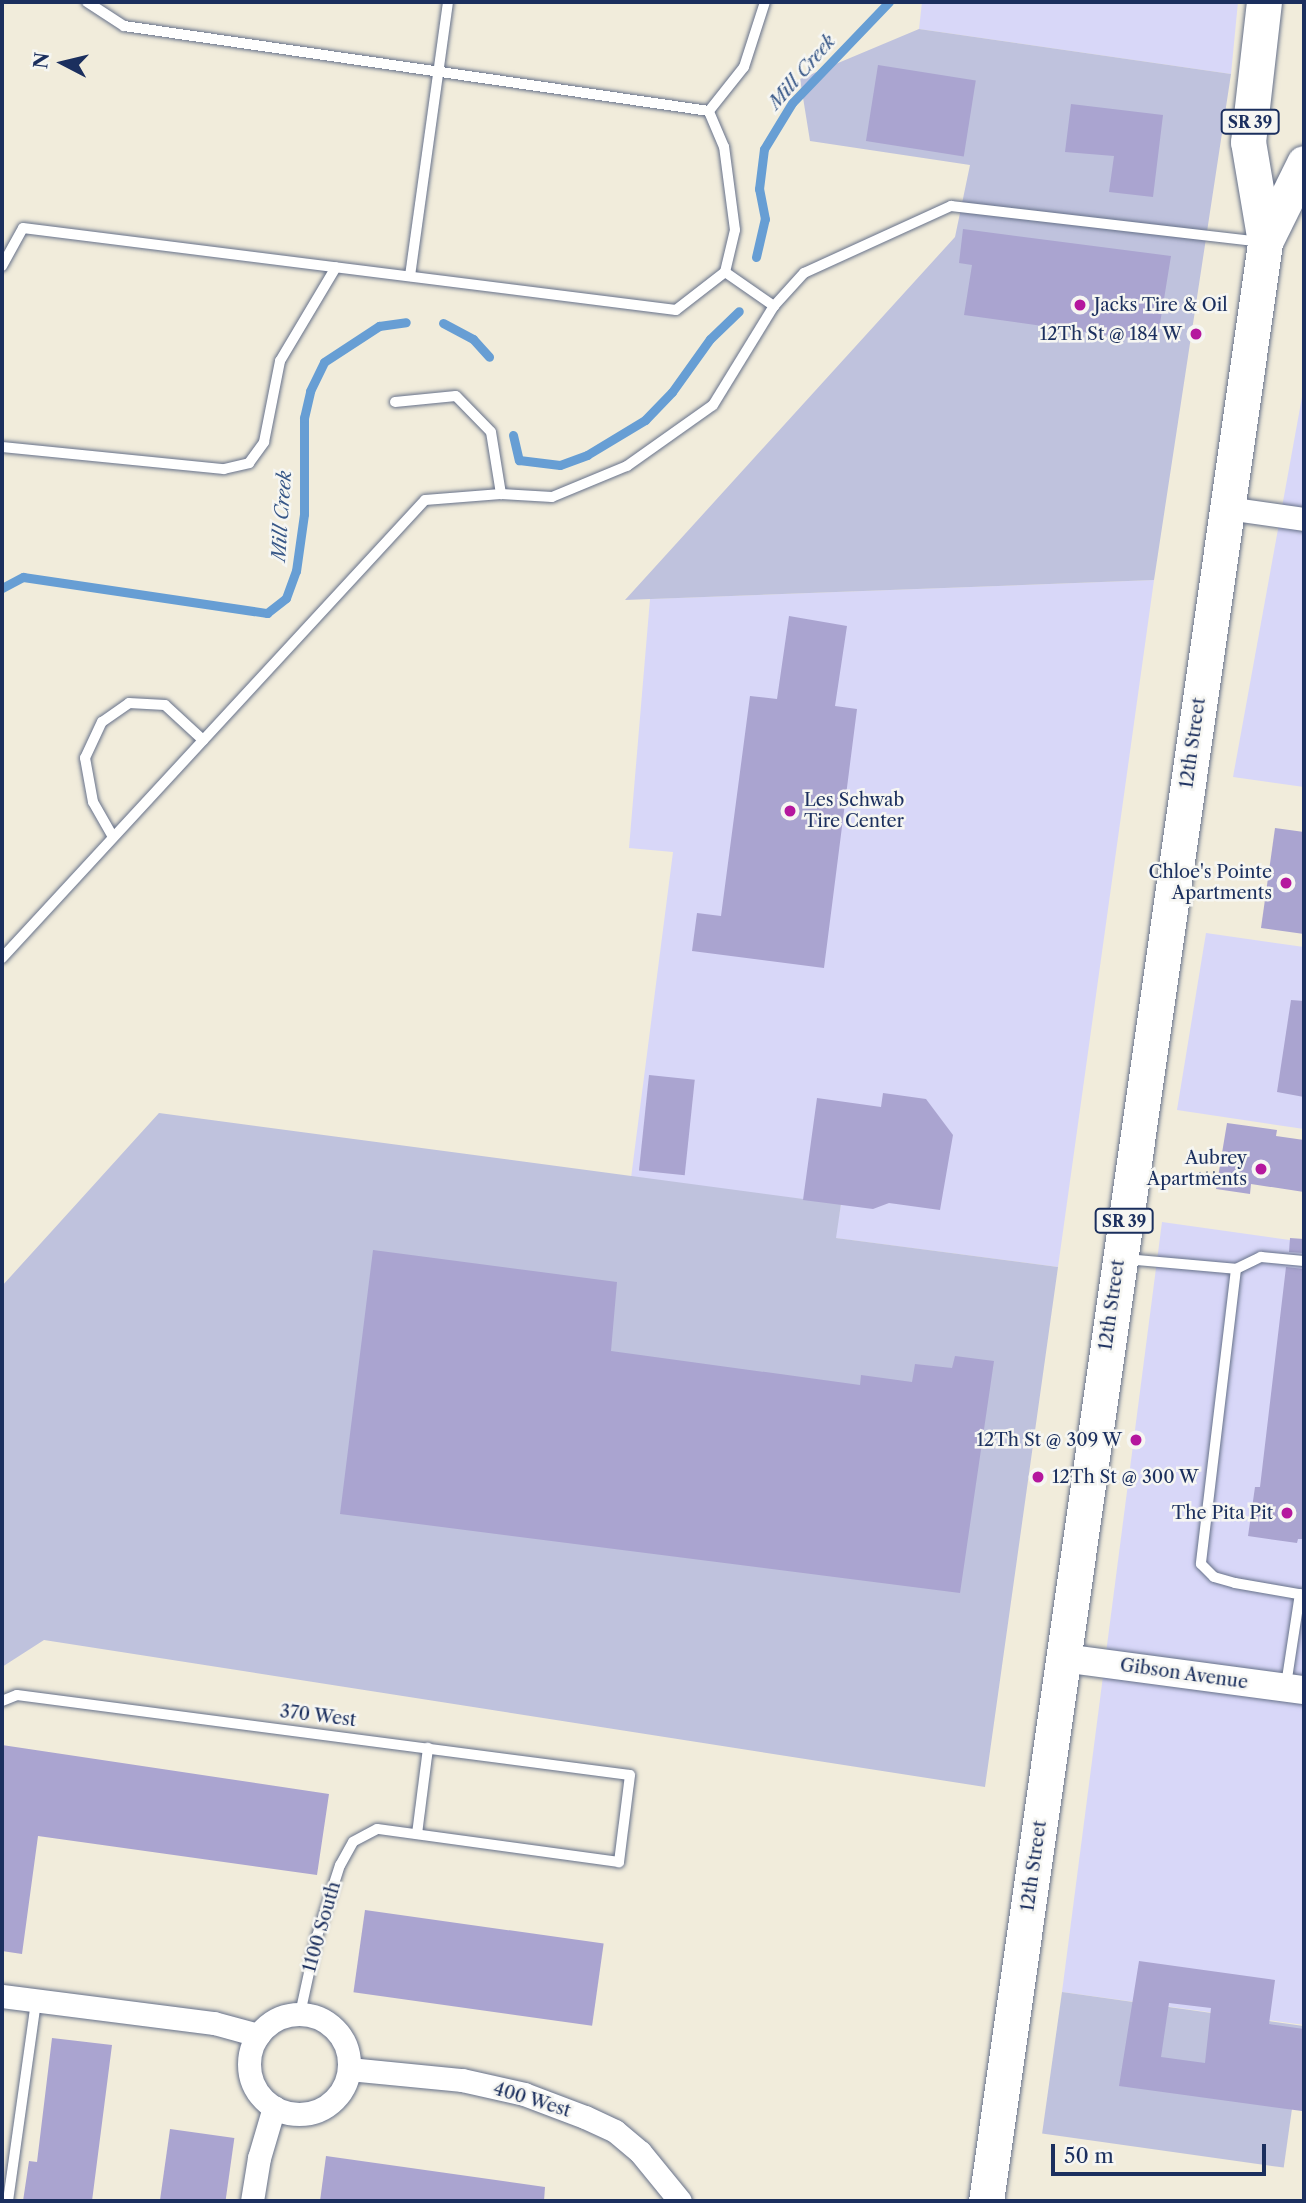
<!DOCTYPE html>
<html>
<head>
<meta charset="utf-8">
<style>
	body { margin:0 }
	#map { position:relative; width:1306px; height:2203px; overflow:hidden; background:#f1ecdb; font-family:"Libre Caslon Text",serif }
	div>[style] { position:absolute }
	.built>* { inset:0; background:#d8d7f8 }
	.industrial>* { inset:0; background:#bfc2dd; transform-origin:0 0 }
	.stream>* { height:9px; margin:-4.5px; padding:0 4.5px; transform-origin:4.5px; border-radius:4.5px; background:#679ed4 }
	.building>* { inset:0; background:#aaa4d0; transform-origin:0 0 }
	.path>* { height:4.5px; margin-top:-2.25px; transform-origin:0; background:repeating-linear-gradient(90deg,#66718a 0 2px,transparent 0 7px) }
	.roads { filter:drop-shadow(0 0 2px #66718a) drop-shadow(0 0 2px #66718a) }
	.service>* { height:10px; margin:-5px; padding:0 5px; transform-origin:5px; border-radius:5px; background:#fff }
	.minor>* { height:23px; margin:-11.5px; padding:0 11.5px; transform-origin:11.5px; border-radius:11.5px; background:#fff }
	.minor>.ring { margin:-11.5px; padding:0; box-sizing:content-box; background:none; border:23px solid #fff; border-radius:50% }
	.tertiary>* { height:28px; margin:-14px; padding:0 14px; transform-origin:14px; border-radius:14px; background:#fff }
	.primary>* { height:35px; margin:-17.5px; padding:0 17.5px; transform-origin:17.5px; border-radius:17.5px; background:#fff }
	.dots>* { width:19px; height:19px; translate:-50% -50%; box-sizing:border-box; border:4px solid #f6f6f2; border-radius:50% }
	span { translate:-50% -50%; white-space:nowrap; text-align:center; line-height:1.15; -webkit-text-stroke:5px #f6f6f2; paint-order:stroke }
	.shield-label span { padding:2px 5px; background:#f6f6f2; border:2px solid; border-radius:5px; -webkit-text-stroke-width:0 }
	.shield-label { font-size:16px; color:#1b2f5e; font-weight:700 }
	.poi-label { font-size:18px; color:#1b2f5e }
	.left { translate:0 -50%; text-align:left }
	.right { translate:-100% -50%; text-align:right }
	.street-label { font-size:18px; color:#1b2f5e }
	.water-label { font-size:19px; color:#365687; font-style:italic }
	.frame { position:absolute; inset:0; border:4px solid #1b2f5e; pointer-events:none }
	.north { position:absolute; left:28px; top:28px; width:70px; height:70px; -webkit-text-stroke:5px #f6f6f2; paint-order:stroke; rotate:277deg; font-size:19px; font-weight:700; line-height:28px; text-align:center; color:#1b2f5e }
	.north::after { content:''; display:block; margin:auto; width:24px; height:32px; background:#1b2f5e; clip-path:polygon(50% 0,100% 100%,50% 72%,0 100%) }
	.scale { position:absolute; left:1051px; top:2144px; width:215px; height:32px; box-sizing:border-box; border:4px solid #1b2f5e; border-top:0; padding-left:9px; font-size:21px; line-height:24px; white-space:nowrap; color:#1b2f5e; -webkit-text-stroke:5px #f6f6f2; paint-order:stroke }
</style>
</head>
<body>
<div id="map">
	<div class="built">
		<i style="clip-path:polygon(922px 2px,1238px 2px,1231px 74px,919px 29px)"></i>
		<i style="clip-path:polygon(1304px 386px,1304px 787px,1233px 777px)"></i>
		<i style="clip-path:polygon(1154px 580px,1058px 1267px,835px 1238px,841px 1204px,631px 1178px,673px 852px,629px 848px,650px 599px)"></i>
		<i style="clip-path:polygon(1206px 933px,1304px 947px,1304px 1129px,1177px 1110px)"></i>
		<i style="clip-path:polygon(1162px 1222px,1304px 1242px,1304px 2025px,1062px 1992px)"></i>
	</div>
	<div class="industrial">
		<i style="clip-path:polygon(919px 29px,1231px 74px,1154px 580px,625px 600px,955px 237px,970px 165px,810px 141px,800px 79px)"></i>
		<i style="clip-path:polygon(159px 1113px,841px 1204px,836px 1238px,1058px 1267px,985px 1787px,44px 1640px,2px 1667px,2px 1286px)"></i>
		<i style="left:1062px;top:1992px;width:244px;height:143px;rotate:8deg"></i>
	</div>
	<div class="stream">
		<i style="left:756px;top:257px;width:39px;rotate:-77deg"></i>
		<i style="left:765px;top:219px;width:31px;rotate:-101deg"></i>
		<i style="left:759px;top:189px;width:40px;rotate:-82.9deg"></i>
		<i style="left:764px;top:149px;width:54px;rotate:-58.7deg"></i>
		<i style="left:792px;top:103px;width:140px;rotate:-46.2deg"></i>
		<i style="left:443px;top:323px;width:34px;rotate:28deg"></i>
		<i style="left:473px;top:339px;width:24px;rotate:48deg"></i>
		<i style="left:513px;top:435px;width:26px;rotate:77deg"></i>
		<i style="left:519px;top:460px;width:41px;rotate:7deg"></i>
		<i style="left:560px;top:465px;width:29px;rotate:-20deg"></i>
		<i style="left:587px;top:455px;width:68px;rotate:-31.1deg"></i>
		<i style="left:645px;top:420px;width:39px;rotate:-46deg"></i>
		<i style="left:672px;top:392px;width:65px;rotate:-54.4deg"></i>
		<i style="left:710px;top:339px;width:40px;rotate:-44deg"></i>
		<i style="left:2px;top:588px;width:24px;rotate:-28deg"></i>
		<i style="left:23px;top:577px;width:247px;rotate:8.4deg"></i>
		<i style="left:267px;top:613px;width:24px;rotate:-38deg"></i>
		<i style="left:286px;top:598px;width:29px;rotate:-70deg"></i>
		<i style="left:296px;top:571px;width:58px;rotate:-82deg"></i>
		<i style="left:304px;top:514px;width:96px;rotate:-90deg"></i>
		<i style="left:304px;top:418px;width:28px;rotate:-77deg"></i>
		<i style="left:310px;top:391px;width:32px;rotate:-64deg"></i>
		<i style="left:324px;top:362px;width:66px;rotate:-33.2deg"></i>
		<i style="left:379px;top:326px;width:27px;rotate:-8deg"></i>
	</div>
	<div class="building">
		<i style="left:878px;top:65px;width:99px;height:77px;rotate:9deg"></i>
		<i style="clip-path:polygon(1071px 104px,1163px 115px,1153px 197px,1109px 192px,1114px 156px,1065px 152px)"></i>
		<i style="clip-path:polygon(963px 229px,1171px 256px,1157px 342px,964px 315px,972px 265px,959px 263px)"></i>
		<i style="clip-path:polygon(789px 616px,847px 626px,835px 706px,857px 709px,824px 968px,692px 951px,697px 913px,721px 916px,750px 696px,777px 699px)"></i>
		<i style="clip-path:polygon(1275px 828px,1304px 832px,1304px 934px,1261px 928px)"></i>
		<i style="clip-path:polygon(1291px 1000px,1304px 1001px,1304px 1097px,1277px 1092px)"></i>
		<i style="left:649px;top:1075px;width:46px;height:96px;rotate:6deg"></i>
		<i style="clip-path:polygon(883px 1093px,926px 1099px,953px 1135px,940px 1210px,889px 1203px,873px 1209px,803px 1200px,817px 1098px,881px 1107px)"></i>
		<i style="clip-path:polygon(1227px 1123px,1277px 1130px,1276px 1136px,1304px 1140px,1304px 1192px,1251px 1184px,1250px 1194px,1216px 1189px)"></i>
		<i style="left:1290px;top:1238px;width:14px;height:14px;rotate:4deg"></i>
		<i style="clip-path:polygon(373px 1250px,617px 1282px,611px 1351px,860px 1385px,861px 1375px,912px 1382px,915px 1364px,952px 1368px,955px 1356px,994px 1361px,960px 1593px,340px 1514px)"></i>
		<i style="clip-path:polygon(1286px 1267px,1304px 1269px,1304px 1539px,1298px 1539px,1297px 1543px,1248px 1536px,1255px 1487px,1260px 1487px)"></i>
		<i style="clip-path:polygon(2px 1745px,329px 1794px,317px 1875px,38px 1836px,22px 1954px,2px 1951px)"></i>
		<i style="left:365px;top:1910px;width:241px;height:83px;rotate:8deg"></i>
		<i style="clip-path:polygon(evenodd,1139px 1961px,1275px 1980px,1269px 2024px,1304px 2029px,1302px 2111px,1119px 2086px,1139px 1961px,1169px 2003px,1211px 2008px,1205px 2063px,1161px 2057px,1169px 2003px)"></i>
		<i style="clip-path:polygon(52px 2038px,112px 2045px,92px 2201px,23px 2201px,29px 2161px,37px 2162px)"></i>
		<i style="left:170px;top:2129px;width:65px;height:73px;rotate:8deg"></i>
		<i style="clip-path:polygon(326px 2156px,545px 2187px,544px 2201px,320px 2201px)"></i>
	</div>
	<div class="path">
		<i style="left:1185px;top:1175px;width:30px;rotate:-4deg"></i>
	</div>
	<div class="roads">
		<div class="service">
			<i style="left:709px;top:111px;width:56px;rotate:-51.5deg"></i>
			<i style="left:744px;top:67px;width:68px;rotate:-72.1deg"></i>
			<i style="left:2px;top:266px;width:43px;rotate:-61.1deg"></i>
			<i style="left:23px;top:228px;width:658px;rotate:7.16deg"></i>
			<i style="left:676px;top:310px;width:62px;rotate:-37.8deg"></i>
			<i style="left:725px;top:272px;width:43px;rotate:-76.6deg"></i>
			<i style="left:735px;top:230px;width:84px;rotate:-97.5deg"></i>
			<i style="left:724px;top:147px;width:39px;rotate:-113deg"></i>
			<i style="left:709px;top:111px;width:591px;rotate:-171.73deg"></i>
			<i style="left:124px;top:26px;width:44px;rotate:-147deg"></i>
			<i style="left:725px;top:272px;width:60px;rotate:34.8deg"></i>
			<i style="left:774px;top:306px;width:45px;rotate:-47.7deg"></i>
			<i style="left:804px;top:273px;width:162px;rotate:-24.5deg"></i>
			<i style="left:951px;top:206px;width:312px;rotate:6.6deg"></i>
			<i style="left:410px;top:276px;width:277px;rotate:-82.1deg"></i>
			<i style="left:395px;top:402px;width:61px;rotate:-5.6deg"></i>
			<i style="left:456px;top:396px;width:50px;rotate:45.8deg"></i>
			<i style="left:491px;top:432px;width:63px;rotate:80.8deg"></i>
			<i style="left:2px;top:447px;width:223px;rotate:5.7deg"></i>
			<i style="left:224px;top:469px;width:26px;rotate:-13deg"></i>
			<i style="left:249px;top:463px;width:26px;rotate:-54deg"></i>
			<i style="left:264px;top:442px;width:83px;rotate:-78.8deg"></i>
			<i style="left:280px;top:361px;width:109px;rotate:-59.2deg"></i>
			<i style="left:113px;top:837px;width:40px;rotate:-119.7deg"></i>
			<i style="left:93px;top:802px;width:45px;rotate:-100.3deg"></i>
			<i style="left:85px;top:758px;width:40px;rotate:-65deg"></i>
			<i style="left:102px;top:722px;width:33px;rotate:-35deg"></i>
			<i style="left:129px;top:703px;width:36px;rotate:3deg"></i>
			<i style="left:165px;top:705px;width:52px;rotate:42.6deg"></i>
			<i style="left:2px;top:958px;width:623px;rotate:-47.28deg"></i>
			<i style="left:425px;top:500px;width:76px;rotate:-4.5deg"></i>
			<i style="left:501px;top:494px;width:51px;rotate:3.4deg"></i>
			<i style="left:552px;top:497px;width:81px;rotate:-22.5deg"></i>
			<i style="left:627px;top:466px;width:105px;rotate:-35.3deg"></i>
			<i style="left:713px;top:405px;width:116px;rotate:-58.4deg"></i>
			<i style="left:1125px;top:1259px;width:111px;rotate:5.1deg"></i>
			<i style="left:1236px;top:1269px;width:297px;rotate:96.8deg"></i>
			<i style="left:1201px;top:1564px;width:18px;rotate:45deg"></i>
			<i style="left:1214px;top:1577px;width:22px;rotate:16deg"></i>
			<i style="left:1235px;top:1583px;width:70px;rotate:9.9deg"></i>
			<i style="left:1236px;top:1269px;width:28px;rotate:-26deg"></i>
			<i style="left:1261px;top:1257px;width:43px;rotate:5.3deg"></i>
			<i style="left:1286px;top:1685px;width:92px;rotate:-81.3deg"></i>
			<i style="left:2px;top:1701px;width:16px;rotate:-22deg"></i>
			<i style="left:17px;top:1695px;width:618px;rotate:7.44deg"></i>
			<i style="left:630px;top:1775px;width:88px;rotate:97.2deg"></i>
			<i style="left:619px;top:1862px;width:244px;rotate:-172.2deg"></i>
			<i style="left:377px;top:1829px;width:27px;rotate:152deg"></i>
			<i style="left:353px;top:1842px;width:26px;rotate:119deg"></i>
			<i style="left:340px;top:1865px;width:75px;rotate:107.9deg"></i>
			<i style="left:317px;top:1936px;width:80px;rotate:102.3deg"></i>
			<i style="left:417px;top:1834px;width:87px;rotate:-82.7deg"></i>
			<i style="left:8px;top:2201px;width:202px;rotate:-82deg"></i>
		</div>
		<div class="minor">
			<i style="left:1227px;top:508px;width:78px;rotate:8.1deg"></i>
			<i style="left:2px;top:1996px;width:214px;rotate:7.3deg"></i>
			<i style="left:214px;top:2023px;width:46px;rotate:15.3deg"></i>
			<i class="ring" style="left:249px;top:2014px;width:77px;height:77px"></i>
			<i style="left:349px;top:2069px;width:114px;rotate:5.6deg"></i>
			<i style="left:462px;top:2080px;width:64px;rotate:12.7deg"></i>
			<i style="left:524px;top:2094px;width:65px;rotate:20.7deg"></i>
			<i style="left:585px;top:2117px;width:33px;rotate:25deg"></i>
			<i style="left:615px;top:2131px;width:33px;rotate:40deg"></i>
			<i style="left:640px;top:2152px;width:63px;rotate:50.8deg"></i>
			<i style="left:252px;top:2201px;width:44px;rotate:-80.8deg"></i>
			<i style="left:259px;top:2158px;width:53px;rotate:-73.6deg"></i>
		</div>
		<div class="tertiary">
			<i style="left:1063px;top:1658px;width:243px;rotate:7.6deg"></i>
		</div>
		<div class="primary">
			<i style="left:1265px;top:242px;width:88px;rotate:-63.7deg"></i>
			<i style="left:986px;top:2201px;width:1979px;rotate:-81.89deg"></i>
			<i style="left:1265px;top:242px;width:101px;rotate:-99.6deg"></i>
			<i style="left:1248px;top:142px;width:141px;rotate:-83.5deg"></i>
		</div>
	</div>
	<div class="dots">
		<i style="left:1080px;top:305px;background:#b5179e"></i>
		<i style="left:1196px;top:334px;background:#b5179e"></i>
		<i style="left:790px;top:811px;background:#b5179e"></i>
		<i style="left:1286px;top:883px;background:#b5179e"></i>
		<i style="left:1261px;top:1169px;background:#b5179e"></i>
		<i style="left:1136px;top:1440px;background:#b5179e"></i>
		<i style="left:1038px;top:1477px;background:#b5179e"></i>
		<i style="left:1287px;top:1513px;background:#b5179e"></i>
	</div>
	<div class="shield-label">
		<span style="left:1250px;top:122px">SR 39</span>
		<span style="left:1124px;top:1221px">SR 39</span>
	</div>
	<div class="poi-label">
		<span class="left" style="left:1094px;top:305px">Jacks Tire &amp; Oil</span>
		<span class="right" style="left:1182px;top:334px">12Th St @ 184 W</span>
		<span class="left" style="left:804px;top:811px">Les Schwab<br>Tire Center</span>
		<span class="right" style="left:1272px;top:883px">Chloe's Pointe<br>Apartments</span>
		<span class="right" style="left:1247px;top:1169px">Aubrey<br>Apartments</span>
		<span class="right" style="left:1122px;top:1440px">12Th St @ 309 W</span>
		<span class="left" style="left:1052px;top:1477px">12Th St @ 300 W</span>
		<span class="right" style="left:1273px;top:1513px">The Pita Pit</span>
	</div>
	<div class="street-label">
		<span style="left:1193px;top:743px;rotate:-82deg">12th Street</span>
		<span style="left:1112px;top:1305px;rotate:-82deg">12th Street</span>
		<span style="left:1184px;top:1674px;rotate:8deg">Gibson Avenue</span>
		<span style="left:318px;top:1716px;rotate:7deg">370 West</span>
		<span style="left:1034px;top:1866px;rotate:-82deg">12th Street</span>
		<span style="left:322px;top:1927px;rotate:-74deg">1100 South</span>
		<span style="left:532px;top:2100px;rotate:17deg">400 West</span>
	</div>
	<div class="water-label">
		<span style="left:802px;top:72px;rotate:-49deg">Mill Creek</span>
		<span style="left:282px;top:516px;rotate:-86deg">Mill Creek</span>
	</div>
	<div class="frame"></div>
	<div class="north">N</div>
	<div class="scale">50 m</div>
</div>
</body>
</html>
